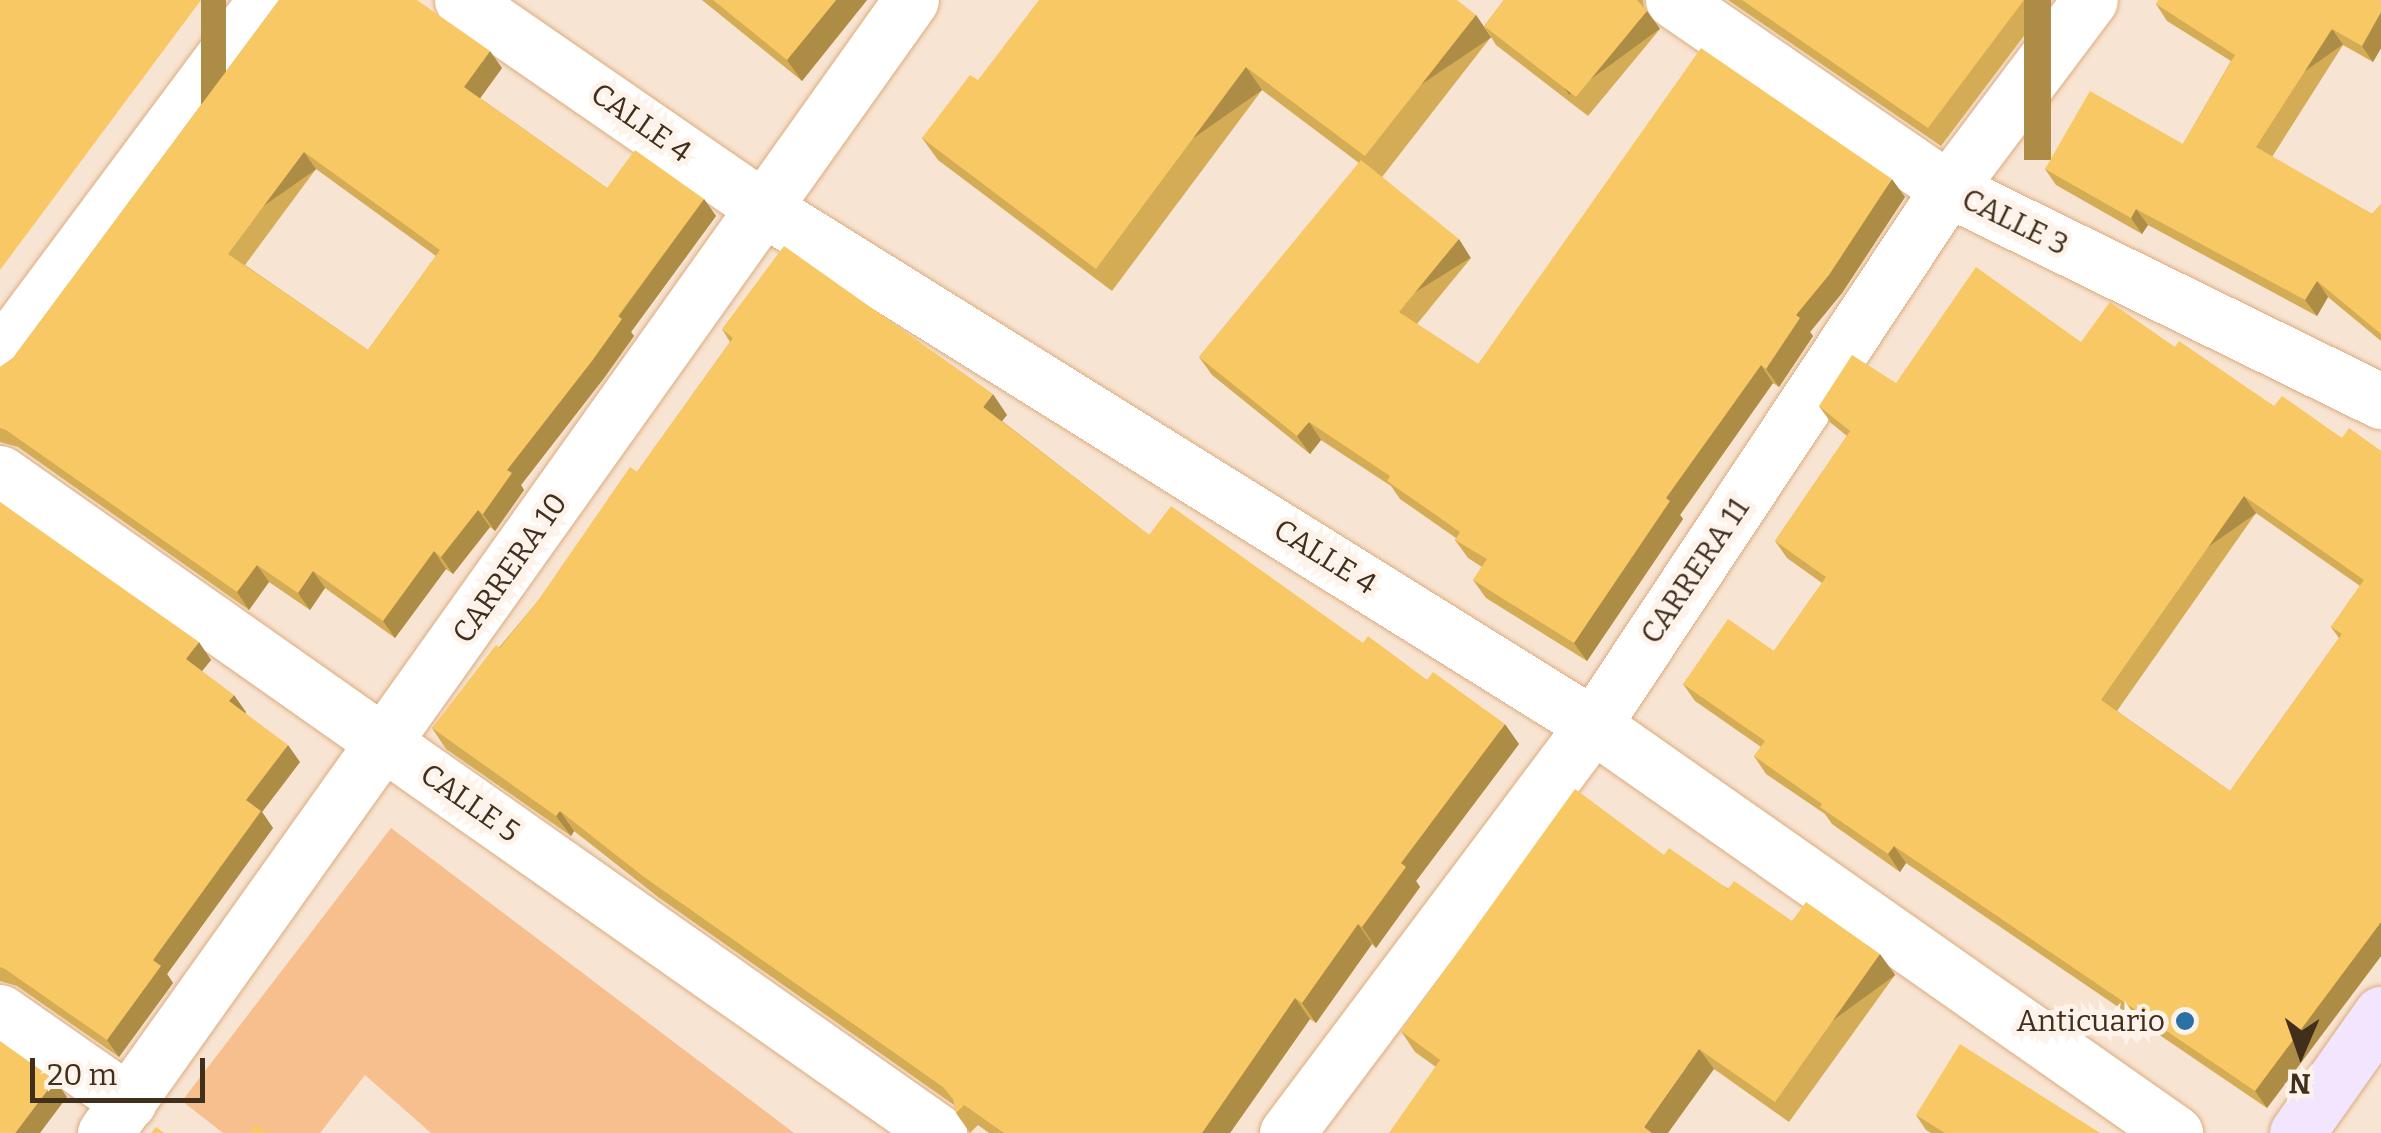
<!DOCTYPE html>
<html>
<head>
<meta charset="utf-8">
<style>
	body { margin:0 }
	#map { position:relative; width:2381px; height:1133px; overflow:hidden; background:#f8e4d2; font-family:Bitter,serif }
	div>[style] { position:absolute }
	.green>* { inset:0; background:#f6bf8d }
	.roads { filter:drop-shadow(0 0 2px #dbab7e) drop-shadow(0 0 2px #dbab7e) }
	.street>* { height:55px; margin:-27.5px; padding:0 27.5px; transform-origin:27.5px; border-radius:27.5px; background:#fff }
	.secondary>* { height:55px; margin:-27.5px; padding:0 27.5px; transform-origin:27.5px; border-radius:27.5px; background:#f1e6fe }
	.wall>* { inset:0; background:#d4ac55 }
	.shaded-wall>* { inset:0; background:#ad8c45; transform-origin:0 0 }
	.building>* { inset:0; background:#f7c863 }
	.dots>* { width:28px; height:28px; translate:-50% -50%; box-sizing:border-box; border:5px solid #fdf3ea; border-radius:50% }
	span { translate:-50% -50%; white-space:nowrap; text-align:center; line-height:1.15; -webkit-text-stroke:10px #fdf3ea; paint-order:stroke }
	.street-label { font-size:30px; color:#412e1b }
	.poi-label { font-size:30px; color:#412e1b }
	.right { translate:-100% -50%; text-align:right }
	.north { position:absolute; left:2251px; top:1003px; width:100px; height:100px; -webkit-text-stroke:8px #fdf3ea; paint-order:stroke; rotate:182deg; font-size:28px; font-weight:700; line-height:40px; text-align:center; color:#412e1b }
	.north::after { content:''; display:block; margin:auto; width:35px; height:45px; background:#412e1b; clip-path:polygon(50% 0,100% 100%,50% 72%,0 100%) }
	.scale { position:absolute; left:30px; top:1058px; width:175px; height:45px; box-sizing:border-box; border:5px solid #412e1b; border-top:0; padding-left:12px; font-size:30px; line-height:35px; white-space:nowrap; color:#412e1b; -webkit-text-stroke:8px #fdf3ea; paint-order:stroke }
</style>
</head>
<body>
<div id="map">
	<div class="green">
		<i style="clip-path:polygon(391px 828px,794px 1133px,431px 1133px,365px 1075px,320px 1133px,223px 1133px,182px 1101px)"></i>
	</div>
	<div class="roads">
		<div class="street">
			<i style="left:462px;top:0;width:368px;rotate:34.6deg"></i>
			<i style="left:765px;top:209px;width:976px;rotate:31.93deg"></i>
			<i style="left:1593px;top:725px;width:711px;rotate:35.03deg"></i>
			<i style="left:1673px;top:0;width:334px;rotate:34.5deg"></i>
			<i style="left:1948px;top:189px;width:482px;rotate:26.1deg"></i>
			<i style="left:0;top:356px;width:444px;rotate:-53.3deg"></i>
			<i style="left:0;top:473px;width:1148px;rotate:35.1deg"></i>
			<i style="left:0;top:1012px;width:157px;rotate:34.9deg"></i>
			<i style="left:105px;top:1133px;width:1390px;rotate:-54.57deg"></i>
			<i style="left:1287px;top:1133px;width:510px;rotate:-53.13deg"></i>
			<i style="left:1593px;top:725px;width:643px;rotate:-56.48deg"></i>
			<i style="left:1948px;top:189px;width:236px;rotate:-53.1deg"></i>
		</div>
		<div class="secondary">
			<i style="left:2297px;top:1133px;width:146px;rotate:-54.8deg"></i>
		</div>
	</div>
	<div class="wall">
		<i style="clip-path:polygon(evenodd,279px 0,502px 68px,480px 98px,607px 188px,704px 199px,716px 216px,631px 332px,634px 336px,604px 378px,521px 485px,524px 490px,495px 531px,490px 527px,453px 574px,446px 569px,395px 638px,325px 588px,310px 610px,269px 582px,249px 610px,18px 447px,0 442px,0 367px,13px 358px,279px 0,316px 169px,436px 256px,368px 350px,245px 265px,316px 169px)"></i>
		<i style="clip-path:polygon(702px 0,867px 0,802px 81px)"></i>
		<i style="clip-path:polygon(1504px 0,1643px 0,1644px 7px,1660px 29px,1588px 116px,1496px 45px,1484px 26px)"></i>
		<i style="clip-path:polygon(1728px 0,2051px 0,1941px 146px)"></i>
		<i style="clip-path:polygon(2381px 0,2381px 48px,2373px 62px,2343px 45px,2272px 157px,2372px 214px,2381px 204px,2381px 341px,2328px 297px,2317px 316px,2148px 225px,2142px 234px,2056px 185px,2045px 169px,2183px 144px,2231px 61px,2167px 21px,2156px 4px)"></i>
		<i style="clip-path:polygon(1476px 15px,1491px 37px,1382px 177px,1471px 258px,1417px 324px,1478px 364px,1905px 197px,1842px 293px,1810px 332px,1813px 336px,1779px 387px,1773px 383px,1680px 515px,1683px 519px,1587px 661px,1486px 598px,1473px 580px,1482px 567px,1468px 558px,1455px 540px,1456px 538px,1400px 499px,1391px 486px,1321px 440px,1310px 454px,1212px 375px,1199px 357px,1359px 163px,1262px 90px,1112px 291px,938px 160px,922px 138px,978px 80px)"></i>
		<i style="clip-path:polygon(722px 329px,1007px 415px,1002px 421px,1149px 535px,1363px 643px,1427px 680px,1519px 744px,1416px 881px,1420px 887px,1376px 948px,1372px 944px,1316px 1023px,1310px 1019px,1230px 1133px,989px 1133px,978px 1125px,970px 1133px,956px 1113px,954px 1105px,658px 897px,574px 831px,571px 836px,446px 749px,432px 728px,537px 602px,637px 472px,730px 342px)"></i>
		<i style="clip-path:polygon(evenodd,2081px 342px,2175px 347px,2274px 406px,2342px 438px,2381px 451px,2381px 956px,2267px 1108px,1906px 863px,1900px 872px,1832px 824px,1825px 814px,1766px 774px,1754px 756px,1761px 747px,1695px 701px,1683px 684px,1774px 651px,1822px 583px,1787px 558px,1775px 541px,1847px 436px,1831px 423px,1819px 406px,1896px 383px,2081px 342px,2256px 513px,2360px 586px,2331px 627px,2339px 638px,2230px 791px,2117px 711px,2256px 513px)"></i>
		<i style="clip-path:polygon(0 502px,211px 660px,202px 671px,246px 712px,245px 713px,300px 762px,262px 812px,273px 828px,167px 974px,173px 983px,119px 1057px,17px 986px,0 981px)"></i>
		<i style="clip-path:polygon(1664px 855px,1895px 975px,1789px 1122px,1714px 1069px,1436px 1067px,1415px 1052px,1401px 1031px)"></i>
		<i style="clip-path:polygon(1916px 1115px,2100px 1133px,1931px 1133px,1926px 1130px)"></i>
	</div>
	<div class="shaded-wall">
		<i style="left:201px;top:0;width:25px;height:337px"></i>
		<i style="clip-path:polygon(836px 0,867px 0,802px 81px,787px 60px)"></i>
		<i style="left:2024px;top:0;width:27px;height:160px"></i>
		<i style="left:1647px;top:11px;width:22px;height:112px;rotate:54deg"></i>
		<i style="clip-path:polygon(2381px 12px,2381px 48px,2373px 62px,2362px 46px)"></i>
		<i style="left:1476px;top:15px;width:27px;height:179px;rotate:56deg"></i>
		<i style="left:2332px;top:29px;width:19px;height:140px;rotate:55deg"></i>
		<i style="clip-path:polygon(490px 51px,502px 68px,476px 104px,464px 87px)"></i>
		<i style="left:1246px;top:67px;width:28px;height:252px;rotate:55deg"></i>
		<i style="left:304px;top:152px;width:21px;height:127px;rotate:55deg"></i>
		<i style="clip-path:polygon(1892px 179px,1905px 197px,1842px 293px,1810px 332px,1813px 336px,1779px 387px,1766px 369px,1796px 315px)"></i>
		<i style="clip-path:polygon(704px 199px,716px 216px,631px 332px,634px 336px,604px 378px,521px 485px,524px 490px,495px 531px,483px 514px,507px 470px)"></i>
		<i style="clip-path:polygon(2136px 209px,2148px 225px,2142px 234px,2131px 218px)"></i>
		<i style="left:1459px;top:239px;width:22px;height:94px;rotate:58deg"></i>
		<i style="clip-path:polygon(2317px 281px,2328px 297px,2317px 316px,2305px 300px)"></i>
		<i style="clip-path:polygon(1761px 365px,1773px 383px,1680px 515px,1683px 519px,1587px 661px,1574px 643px,1666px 498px)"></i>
		<i style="clip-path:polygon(993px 394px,1007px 415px,997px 427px,983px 407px)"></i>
		<i style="clip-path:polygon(1309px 422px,1321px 440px,1310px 454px,1297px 436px)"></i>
		<i style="left:2244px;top:496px;width:21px;height:249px;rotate:55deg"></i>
		<i style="clip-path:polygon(478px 510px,490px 527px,453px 574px,441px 557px)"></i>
		<i style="clip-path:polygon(434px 551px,446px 569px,395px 638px,383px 621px)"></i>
		<i style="clip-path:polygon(257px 565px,269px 582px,249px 610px,237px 592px)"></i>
		<i style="clip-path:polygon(313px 571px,325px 588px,310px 610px,298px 593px)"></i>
		<i style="clip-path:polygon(199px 642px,211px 660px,198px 676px,186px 659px)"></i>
		<i style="clip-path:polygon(234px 695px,246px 712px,241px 719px,229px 701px)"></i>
		<i style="clip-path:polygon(1505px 724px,1519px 744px,1416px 881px,1420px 887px,1376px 948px,1362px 927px,1401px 863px)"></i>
		<i style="clip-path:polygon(288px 745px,300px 762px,262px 812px,273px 828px,167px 974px,173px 983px,119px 1057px,107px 1040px,246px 800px)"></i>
		<i style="clip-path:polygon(560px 811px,574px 831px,571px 836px,556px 816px)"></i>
		<i style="clip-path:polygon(1894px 846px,1906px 863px,1900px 872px,1888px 854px)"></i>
		<i style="clip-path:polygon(2381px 922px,2381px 956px,2267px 1108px,2255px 1091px)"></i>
		<i style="clip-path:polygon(1358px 924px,1372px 944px,1316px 1023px,1302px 1003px)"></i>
		<i style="left:1880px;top:954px;width:26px;height:181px;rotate:54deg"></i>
		<i style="clip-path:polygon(1295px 998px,1310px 1019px,1230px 1133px,1202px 1133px)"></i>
		<i style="clip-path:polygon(1699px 1049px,1714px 1069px,1668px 1133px,1648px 1133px,1644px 1127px)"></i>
		<i style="clip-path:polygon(55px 1080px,67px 1097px,40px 1133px,15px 1133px)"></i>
	</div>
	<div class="building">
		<i style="clip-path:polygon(0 0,201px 0,0 270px)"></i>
		<i style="clip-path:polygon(evenodd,279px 0,417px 0,490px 51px,464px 87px,607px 188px,635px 150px,704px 199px,618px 316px,622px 319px,592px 361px,507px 470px,512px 473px,483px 514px,478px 510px,441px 557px,434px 551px,383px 621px,313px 571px,298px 593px,257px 565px,237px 592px,6px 430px,0 428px,0 367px,13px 358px,279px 0,304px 152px,440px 250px,368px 350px,228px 254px,304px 152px)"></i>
		<i style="clip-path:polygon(713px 0,836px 0,787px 60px)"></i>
		<i style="clip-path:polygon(1039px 0,1457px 0,1476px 15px,1365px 156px,1246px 67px,1096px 269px,922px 138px,970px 75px,978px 80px)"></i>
		<i style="clip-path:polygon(1504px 0,1637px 0,1647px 11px,1576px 97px,1484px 26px)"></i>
		<i style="clip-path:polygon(1742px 0,2024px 0,1928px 128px)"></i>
		<i style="clip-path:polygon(2158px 0,2381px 0,2381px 12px,2362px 46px,2332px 29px,2256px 147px,2372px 214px,2381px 204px,2381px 334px,2317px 281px,2305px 300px,2136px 209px,2131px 218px,2045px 169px,2090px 91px,2183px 144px,2235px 55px,2156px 4px)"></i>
		<i style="clip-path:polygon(1701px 48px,1892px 179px,1829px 275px,1796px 315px,1800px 318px,1766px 369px,1761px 365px,1666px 498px,1670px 501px,1574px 643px,1473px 580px,1487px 559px,1455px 540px,1460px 532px,1387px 481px,1390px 476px,1309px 422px,1297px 436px,1199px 357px,1361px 160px,1459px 239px,1399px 312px,1478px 364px)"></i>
		<i style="clip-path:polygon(784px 246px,993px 394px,983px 407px,1149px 535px,1171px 506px,1363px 643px,1368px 636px,1427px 680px,1433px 672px,1505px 724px,1401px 863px,1406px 867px,1362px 927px,1358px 924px,1302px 1003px,1295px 998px,1202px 1133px,1004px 1133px,964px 1105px,956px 1113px,953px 1099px,943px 1087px,644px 877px,560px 811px,556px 816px,432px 728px,496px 645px,500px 648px,537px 602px,630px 467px,637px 472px,733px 338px,722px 329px)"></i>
		<i style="clip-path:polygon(evenodd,1976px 267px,2081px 342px,2110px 302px,2175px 347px,2179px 341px,2274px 406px,2282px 396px,2342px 438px,2349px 428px,2381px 451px,2381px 922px,2255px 1091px,1894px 846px,1888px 854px,1820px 807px,1822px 804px,1754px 756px,1765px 741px,1683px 684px,1728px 619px,1774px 651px,1826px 577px,1775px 541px,1850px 431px,1819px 406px,1852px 355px,1896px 383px,1976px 267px,2244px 496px,2364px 580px,2331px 627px,2342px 634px,2230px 791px,2101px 700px,2244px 496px)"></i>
		<i style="clip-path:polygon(0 502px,199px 642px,186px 659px,234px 695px,229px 701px,288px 745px,246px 800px,261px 811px,153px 960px,161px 966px,107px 1040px,5px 969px,0 967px)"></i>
		<i style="clip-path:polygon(1575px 789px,1664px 855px,1669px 848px,1728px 889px,1734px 881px,1792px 921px,1806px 902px,1880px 954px,1775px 1102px,1699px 1049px,1644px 1127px,1652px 1133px,1389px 1133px,1440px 1060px,1401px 1031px)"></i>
		<i style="clip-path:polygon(0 1041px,55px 1080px,15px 1133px,0 1133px)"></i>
		<i style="clip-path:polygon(1960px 1044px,2100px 1133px,1945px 1133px,1916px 1115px)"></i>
		<i style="clip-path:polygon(256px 1125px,268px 1133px,250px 1133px)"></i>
		<i style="clip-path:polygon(156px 1127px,164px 1133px,151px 1133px)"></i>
	</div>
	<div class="dots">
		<i style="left:2185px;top:1021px;background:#2a72a6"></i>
	</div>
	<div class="street-label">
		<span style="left:641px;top:123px;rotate:35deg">CALLE 4</span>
		<span style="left:2015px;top:222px;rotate:26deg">CALLE 3</span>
		<span style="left:1325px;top:557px;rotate:32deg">CALLE 4</span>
		<span style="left:510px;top:568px;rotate:-55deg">CARRERA 10</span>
		<span style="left:1695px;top:571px;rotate:-56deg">CARRERA 11</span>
		<span style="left:470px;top:803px;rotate:35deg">CALLE 5</span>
	</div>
	<div class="poi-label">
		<span class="right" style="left:2165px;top:1021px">Anticuario</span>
	</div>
	<div class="north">N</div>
	<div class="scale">20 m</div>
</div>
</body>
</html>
